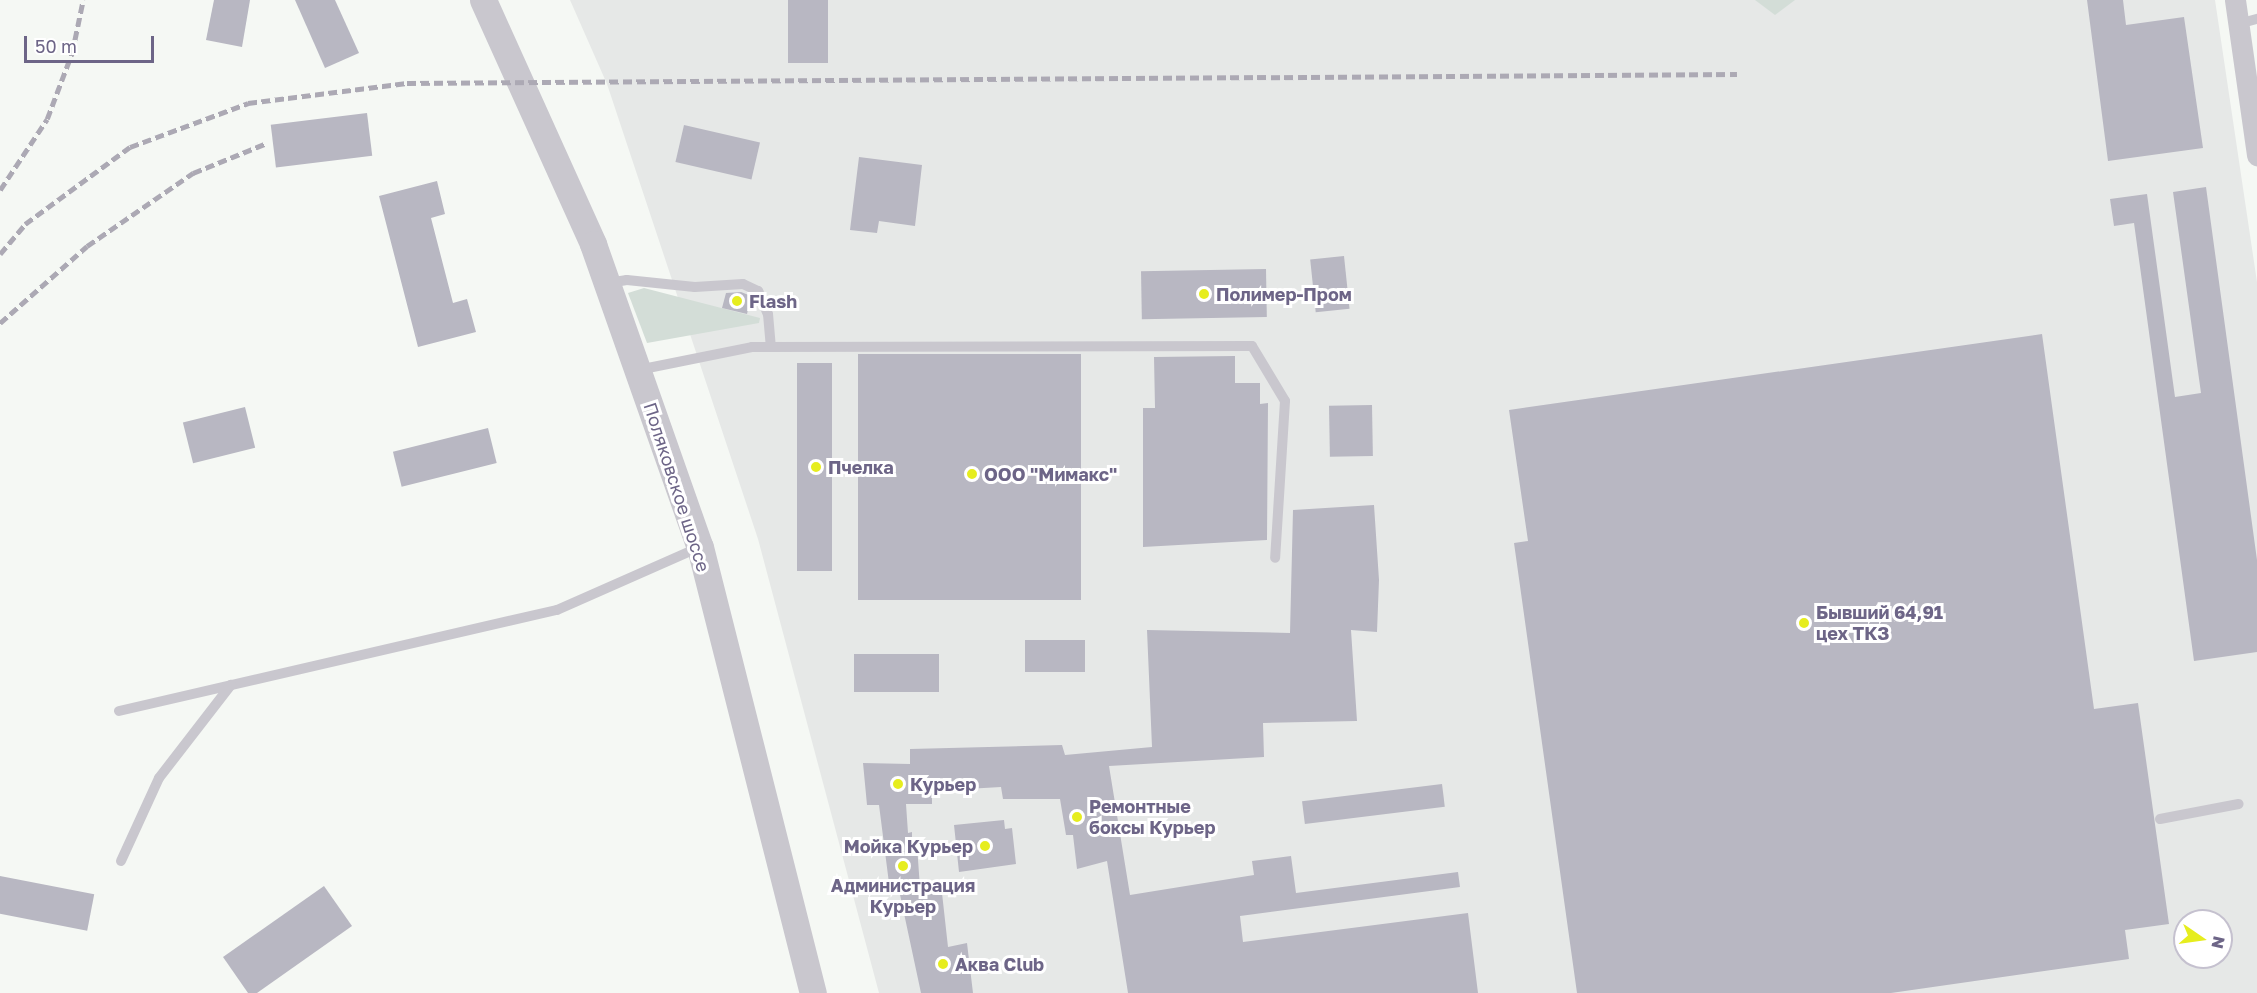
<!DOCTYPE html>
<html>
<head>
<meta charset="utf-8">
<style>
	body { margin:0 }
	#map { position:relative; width:2257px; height:993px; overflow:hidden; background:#f5f8f4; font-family:"Golos Text",sans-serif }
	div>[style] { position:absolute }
	.built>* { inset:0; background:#e6e8e7 }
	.green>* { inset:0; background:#d3ddd7 }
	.building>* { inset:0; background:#b8b7c2; transform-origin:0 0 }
	.service>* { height:10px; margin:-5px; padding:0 5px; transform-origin:5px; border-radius:5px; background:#c9c7ce }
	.minor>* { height:21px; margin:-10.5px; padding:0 10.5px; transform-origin:10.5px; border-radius:10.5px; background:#c9c7ce }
	.tertiary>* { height:27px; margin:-13.5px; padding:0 13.5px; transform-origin:13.5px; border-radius:13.5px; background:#c9c7ce }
	.rail>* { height:4.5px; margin-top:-2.25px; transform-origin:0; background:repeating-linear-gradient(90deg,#aca9b4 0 9px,transparent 0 13.5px) }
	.dots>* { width:16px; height:16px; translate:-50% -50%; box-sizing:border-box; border:3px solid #fff; border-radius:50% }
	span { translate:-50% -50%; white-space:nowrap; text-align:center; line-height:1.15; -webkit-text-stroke:6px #fff; paint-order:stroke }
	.poi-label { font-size:18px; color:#6d6587; font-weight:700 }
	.left { translate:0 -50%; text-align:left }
	.right { translate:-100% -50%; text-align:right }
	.street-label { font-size:18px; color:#6d6587 }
	.north { position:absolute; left:2173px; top:909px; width:60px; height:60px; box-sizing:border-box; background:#fff; border:2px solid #c5c1cf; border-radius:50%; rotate:103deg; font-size:16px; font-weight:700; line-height:24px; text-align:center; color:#6d6587 }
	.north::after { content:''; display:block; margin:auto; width:21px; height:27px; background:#e6ed1e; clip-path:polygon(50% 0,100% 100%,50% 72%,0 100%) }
	.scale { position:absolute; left:24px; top:36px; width:130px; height:27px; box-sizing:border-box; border:3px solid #6d6587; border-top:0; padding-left:8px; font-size:18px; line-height:21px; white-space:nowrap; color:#6d6587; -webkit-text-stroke:4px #fff; paint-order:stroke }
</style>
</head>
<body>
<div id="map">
	<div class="built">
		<i style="clip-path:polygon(evenodd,570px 0,2215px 0,2257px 282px,2257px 993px,879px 993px,758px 539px,607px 84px,570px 0,2185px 921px,2221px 921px,2221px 957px,2185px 957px,2185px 921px)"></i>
	</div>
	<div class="green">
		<i style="clip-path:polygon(1755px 0,1795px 0,1775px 15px)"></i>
		<i style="clip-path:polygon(644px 288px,760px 318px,759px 323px,647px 343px,628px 293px)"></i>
	</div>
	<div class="building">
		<i style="clip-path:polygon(214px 0,250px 0,242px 47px,206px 40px)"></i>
		<i style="clip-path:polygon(295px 0,335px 0,359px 53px,325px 68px)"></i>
		<i style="left:788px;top:0;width:40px;height:63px"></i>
		<i style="clip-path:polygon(2087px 0,2123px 0,2126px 25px,2184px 17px,2203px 148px,2108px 161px)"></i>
		<i style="left:367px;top:113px;width:43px;height:97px;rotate:83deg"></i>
		<i style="left:684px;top:125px;width:78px;height:38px;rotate:13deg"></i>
		<i style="clip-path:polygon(859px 157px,922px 165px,915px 226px,879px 221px,877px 233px,850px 230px)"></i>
		<i style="clip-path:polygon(437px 181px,445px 214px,431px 218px,453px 303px,467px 299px,476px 332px,418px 347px,379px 196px)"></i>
		<i style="clip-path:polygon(2206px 187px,2257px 560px,2257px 652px,2194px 661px,2134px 223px,2114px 226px,2110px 199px,2147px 194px,2175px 397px,2201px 393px,2173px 192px)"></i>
		<i style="left:1344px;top:256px;width:53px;height:34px;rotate:84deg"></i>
		<i style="left:1266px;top:269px;width:48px;height:125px;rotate:89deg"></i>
		<i style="clip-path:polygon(741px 292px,751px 296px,747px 314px,722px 308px,726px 293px)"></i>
		<i style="clip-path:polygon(2042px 334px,2094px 709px,2138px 703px,2169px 924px,2125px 930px,2129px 959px,1891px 993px,1577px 993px,1514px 543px,1528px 541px,1509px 410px)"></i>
		<i style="left:858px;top:354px;width:223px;height:246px"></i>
		<i style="clip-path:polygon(1235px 356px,1235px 383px,1260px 383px,1260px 404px,1268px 403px,1267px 540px,1143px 547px,1143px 408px,1155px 408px,1154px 357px)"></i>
		<i style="left:797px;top:363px;width:35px;height:208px"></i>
		<i style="left:1372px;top:405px;width:51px;height:43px;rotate:89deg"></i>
		<i style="left:245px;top:407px;width:42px;height:64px;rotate:76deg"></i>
		<i style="left:488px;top:428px;width:36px;height:98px;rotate:76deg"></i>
		<i style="clip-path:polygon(1374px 505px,1379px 580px,1377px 632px,1351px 630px,1357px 721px,1263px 723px,1264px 757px,1109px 766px,1130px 895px,1254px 875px,1252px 861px,1291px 856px,1296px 893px,1458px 872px,1460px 887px,1240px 916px,1243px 942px,1468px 913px,1478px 993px,1128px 993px,1107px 861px,1077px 869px,1073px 835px,1066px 835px,1060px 799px,1003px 799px,1001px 787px,932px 791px,932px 804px,906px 804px,908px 833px,912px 832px,912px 844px,917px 845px,920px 888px,929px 886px,933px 895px,942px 893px,948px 947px,967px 943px,973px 993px,921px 993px,899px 890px,890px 891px,879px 805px,867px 805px,863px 763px,910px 764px,910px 749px,1062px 745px,1065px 755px,1152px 747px,1147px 630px,1290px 633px,1293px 510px)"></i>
		<i style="left:1025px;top:640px;width:60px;height:32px"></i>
		<i style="left:939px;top:654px;width:38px;height:85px;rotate:90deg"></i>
		<i style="left:1442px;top:784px;width:23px;height:141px;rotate:83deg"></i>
		<i style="clip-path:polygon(1004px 820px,1005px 829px,1012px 828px,1016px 864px,959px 872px,954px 825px)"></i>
		<i style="left:0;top:876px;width:96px;height:37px;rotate:11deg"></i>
		<i style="clip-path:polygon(324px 886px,352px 926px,257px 993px,248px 993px,223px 957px)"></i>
	</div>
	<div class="service">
		<i style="left:2238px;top:24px;width:20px;rotate:-15deg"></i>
		<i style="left:608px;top:283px;width:19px;rotate:-9deg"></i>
		<i style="left:627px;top:280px;width:68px;rotate:5.9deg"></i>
		<i style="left:695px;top:287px;width:48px;rotate:-3.6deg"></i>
		<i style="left:743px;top:284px;width:17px;rotate:25deg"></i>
		<i style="left:758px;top:291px;width:25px;rotate:67deg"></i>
		<i style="left:768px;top:314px;width:33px;rotate:85deg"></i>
		<i style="left:638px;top:370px;width:116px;rotate:-11.4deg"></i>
		<i style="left:752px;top:347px;width:500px;rotate:-0.11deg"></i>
		<i style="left:1252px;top:346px;width:64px;rotate:59deg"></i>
		<i style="left:1285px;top:401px;width:157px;rotate:93.6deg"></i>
		<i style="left:119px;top:711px;width:449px;rotate:-13deg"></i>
		<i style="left:557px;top:610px;width:156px;rotate:-23.8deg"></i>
		<i style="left:2160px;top:819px;width:80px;rotate:-10.8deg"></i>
		<i style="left:121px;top:861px;width:91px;rotate:-65.4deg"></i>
		<i style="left:159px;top:778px;width:118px;rotate:-52.3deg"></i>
	</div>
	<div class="minor">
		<i style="left:2235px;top:0;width:157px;rotate:81.9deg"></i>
	</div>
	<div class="tertiary">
		<i style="left:483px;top:0;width:268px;rotate:65.7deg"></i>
		<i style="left:593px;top:244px;width:321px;rotate:70.6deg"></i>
		<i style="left:700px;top:547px;width:460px;rotate:75.8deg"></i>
	</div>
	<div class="rail">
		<i style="left:0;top:190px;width:85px;rotate:-56.5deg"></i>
		<i style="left:47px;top:119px;width:71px;rotate:-69.3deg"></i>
		<i style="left:72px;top:53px;width:54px;rotate:-78.3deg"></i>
		<i style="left:0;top:254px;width:39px;rotate:-50deg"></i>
		<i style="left:25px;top:224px;width:130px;rotate:-36.3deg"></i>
		<i style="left:130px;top:147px;width:126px;rotate:-20.4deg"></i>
		<i style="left:248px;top:103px;width:160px;rotate:-7.2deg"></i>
		<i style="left:407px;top:83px;width:1330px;rotate:-0.39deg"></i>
		<i style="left:0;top:323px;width:116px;rotate:-41.5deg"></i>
		<i style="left:87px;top:246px;width:129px;rotate:-34.6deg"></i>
		<i style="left:193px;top:173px;width:80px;rotate:-22.1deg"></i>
	</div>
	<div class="dots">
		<i style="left:1204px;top:294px;background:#e6ed1e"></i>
		<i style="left:737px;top:301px;background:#e6ed1e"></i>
		<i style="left:816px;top:467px;background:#e6ed1e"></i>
		<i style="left:972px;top:474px;background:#e6ed1e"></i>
		<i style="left:1804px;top:623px;background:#e6ed1e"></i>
		<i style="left:898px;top:784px;background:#e6ed1e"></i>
		<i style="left:1077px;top:817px;background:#e6ed1e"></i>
		<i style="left:985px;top:846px;background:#e6ed1e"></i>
		<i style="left:903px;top:866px;background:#e6ed1e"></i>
		<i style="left:943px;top:964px;background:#e6ed1e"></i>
	</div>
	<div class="poi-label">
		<span class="left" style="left:1216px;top:294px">Полимер-Пром</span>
		<span class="left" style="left:749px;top:301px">Flash</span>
		<span class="left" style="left:828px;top:467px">Пчелка</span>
		<span class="left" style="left:984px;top:474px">ООО "Мимакс"</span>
		<span class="left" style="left:1816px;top:623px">Бывший 64,91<br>цех ТКЗ</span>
		<span class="left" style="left:910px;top:784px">Курьер</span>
		<span class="left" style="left:1089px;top:817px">Ремонтные<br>боксы Курьер</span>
		<span class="right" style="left:973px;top:846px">Мойка Курьер</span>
		<span style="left:903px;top:896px">Администрация<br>Курьер</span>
		<span class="left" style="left:955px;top:964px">Аква Club</span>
	</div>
	<div class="street-label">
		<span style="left:677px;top:487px;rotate:72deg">Поляковское шоссе</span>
	</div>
	<div class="north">N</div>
	<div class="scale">50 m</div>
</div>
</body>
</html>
